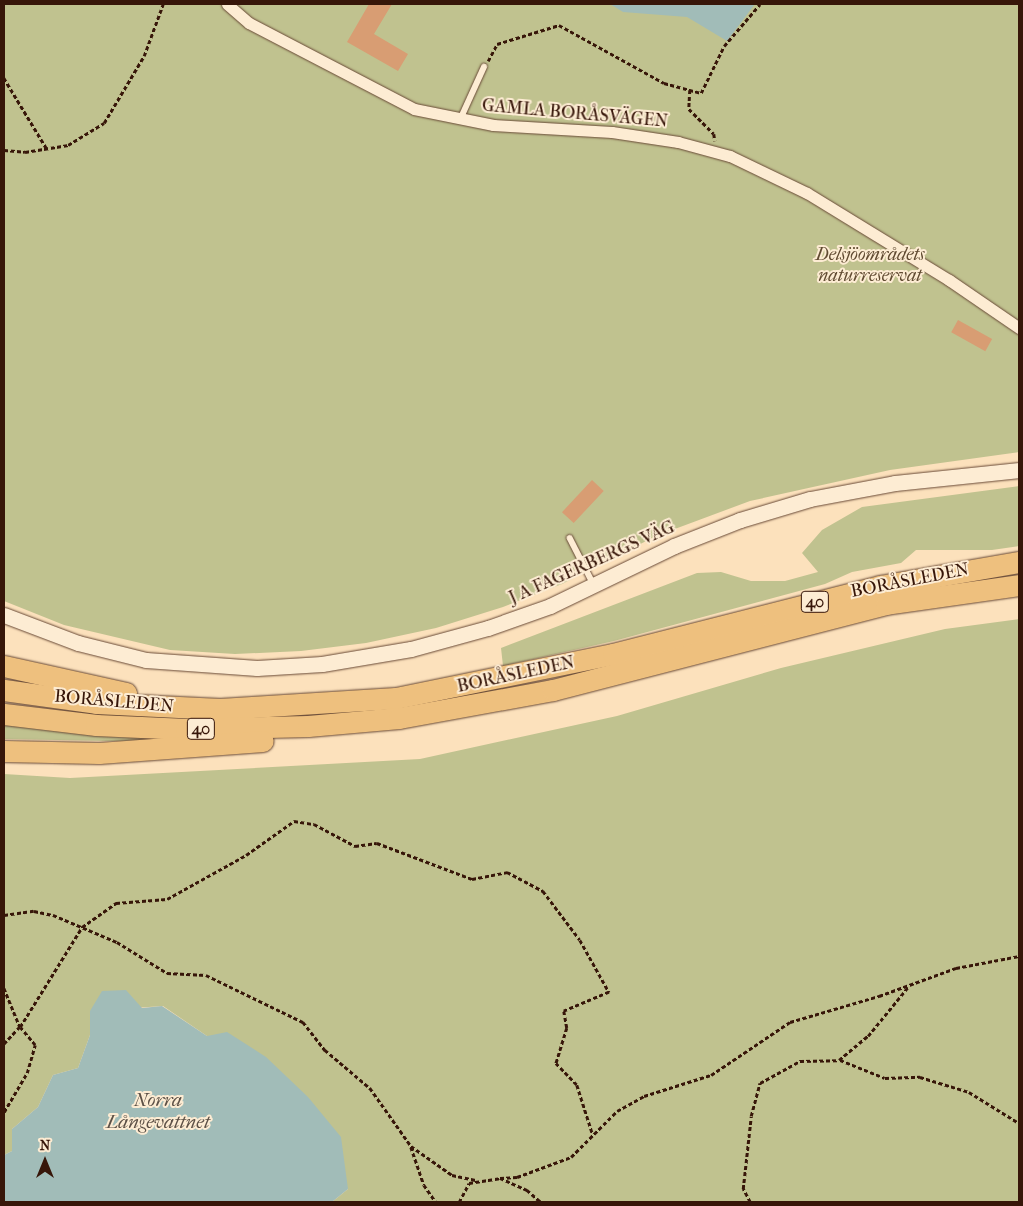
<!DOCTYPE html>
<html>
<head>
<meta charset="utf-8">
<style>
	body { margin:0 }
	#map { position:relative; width:1023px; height:1206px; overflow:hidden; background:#fce1bc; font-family:"IM FELL French Canon",serif }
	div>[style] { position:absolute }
	.green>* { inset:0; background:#c0c28f }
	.water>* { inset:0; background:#a1bcb8 }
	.building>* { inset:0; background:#d89d73; transform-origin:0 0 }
	.path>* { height:2.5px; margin-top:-1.25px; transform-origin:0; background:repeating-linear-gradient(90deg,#371609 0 4px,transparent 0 6.5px) }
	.roads { filter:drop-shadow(0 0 1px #684936) drop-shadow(0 0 1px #684936) }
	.service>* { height:5.5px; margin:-2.75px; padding:0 2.75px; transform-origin:2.75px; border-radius:2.75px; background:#fdecd3 }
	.minor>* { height:11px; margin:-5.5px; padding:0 5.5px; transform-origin:5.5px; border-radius:5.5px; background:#fdecd3 }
	.tertiary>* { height:15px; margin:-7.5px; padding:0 7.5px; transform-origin:7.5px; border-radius:7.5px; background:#fdecd3 }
	.motorway>* { height:21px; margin:-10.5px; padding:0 10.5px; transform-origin:10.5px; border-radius:10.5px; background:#eec07e }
	span { translate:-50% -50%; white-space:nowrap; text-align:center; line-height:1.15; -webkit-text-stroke:4px #fdecd3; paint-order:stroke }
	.shield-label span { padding:1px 4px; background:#fdecd3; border:1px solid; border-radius:4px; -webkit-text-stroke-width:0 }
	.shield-label { font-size:16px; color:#371609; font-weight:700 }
	.street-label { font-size:18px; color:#371609 }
	.park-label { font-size:18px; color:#604a31; font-style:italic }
	.water-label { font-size:19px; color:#5c5046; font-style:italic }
	.frame { position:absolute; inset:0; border:5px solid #371609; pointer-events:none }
	.north { position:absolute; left:20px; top:1136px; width:50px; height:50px; -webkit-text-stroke:4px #fdecd3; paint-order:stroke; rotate:0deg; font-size:14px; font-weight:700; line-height:20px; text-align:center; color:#371609 }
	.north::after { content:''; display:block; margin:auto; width:18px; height:22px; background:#371609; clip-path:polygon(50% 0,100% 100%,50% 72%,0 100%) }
</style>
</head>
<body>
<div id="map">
	<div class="green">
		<i style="clip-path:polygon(4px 4px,1019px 4px,1019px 452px,890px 470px,750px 501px,656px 536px,562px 584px,503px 607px,436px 628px,366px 643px,301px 651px,235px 654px,170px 650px,64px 625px,4px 601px)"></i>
		<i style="clip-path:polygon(1019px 486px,1019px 546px,992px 550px,916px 550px,901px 563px,852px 572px,825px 584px,614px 641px,503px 666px,501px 648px,697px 573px,721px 572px,751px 581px,785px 581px,818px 572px,802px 553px,822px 530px,862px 507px)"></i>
		<i style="clip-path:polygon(1019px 619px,1019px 1202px,332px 1202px,348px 1189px,207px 1036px,163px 1006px,90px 1011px,90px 1035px,78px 1068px,53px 1075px,38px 1107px,12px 1129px,12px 1151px,4px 1155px,4px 774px,70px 778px,420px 759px,617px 716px,781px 668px,945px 629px)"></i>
		<i style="clip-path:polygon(4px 724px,152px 738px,162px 742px,4px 739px)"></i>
	</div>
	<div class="water">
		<i style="clip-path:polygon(610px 4px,755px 4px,727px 41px,687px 17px,623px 12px)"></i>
		<i style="clip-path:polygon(126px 990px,142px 1008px,162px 1006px,207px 1036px,227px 1032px,266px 1057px,308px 1097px,341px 1137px,348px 1189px,332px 1202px,4px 1202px,4px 1155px,12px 1151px,12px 1129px,38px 1107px,53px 1075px,78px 1068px,90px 1035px,90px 1011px,102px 991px)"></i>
	</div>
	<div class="building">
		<i style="clip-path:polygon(369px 4px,392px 4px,374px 34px,408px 54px,398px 71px,347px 42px)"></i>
		<i style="left:958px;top:320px;width:39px;height:14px;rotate:29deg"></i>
		<i style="left:592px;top:480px;width:16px;height:44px;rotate:43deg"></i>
	</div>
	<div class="path">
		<i style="left:488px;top:61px;width:19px;rotate:-62deg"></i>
		<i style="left:497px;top:44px;width:65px;rotate:-17deg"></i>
		<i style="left:559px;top:25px;width:120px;rotate:28.9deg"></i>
		<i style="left:664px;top:83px;width:38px;rotate:15deg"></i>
		<i style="left:701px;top:93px;width:52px;rotate:-63.9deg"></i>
		<i style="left:724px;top:46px;width:55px;rotate:-49.4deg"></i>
		<i style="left:4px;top:78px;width:83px;rotate:58.8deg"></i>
		<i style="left:690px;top:90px;width:19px;rotate:93deg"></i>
		<i style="left:689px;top:109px;width:35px;rotate:45deg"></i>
		<i style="left:714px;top:134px;width:7px;rotate:82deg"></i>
		<i style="left:4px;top:150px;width:21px;rotate:5deg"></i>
		<i style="left:25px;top:152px;width:44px;rotate:-9.2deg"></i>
		<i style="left:68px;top:145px;width:42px;rotate:-31.4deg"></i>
		<i style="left:104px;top:123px;width:78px;rotate:-59.2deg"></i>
		<i style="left:144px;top:56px;width:55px;rotate:-69.9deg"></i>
		<i style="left:4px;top:915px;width:30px;rotate:-8deg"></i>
		<i style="left:34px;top:911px;width:19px;rotate:12deg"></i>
		<i style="left:53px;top:915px;width:69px;rotate:22.9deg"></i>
		<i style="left:117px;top:942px;width:59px;rotate:31.8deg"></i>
		<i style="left:167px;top:973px;width:39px;rotate:3deg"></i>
		<i style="left:206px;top:975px;width:108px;rotate:25.9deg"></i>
		<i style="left:303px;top:1022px;width:36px;rotate:52deg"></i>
		<i style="left:325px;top:1050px;width:59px;rotate:40.2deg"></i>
		<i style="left:370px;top:1088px;width:71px;rotate:54.7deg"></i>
		<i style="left:411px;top:1146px;width:50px;rotate:35.3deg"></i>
		<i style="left:452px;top:1175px;width:24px;rotate:12deg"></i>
		<i style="left:4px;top:988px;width:42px;rotate:67.7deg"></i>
		<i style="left:20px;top:1027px;width:23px;rotate:133deg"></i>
		<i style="left:840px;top:1060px;width:48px;rotate:21.8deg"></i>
		<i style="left:885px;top:1078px;width:35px;rotate:-2deg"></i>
		<i style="left:920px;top:1077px;width:51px;rotate:17deg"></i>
		<i style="left:969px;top:1092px;width:59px;rotate:31.8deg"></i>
		<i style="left:4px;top:1112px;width:45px;rotate:-59.5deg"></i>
		<i style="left:27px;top:1073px;width:29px;rotate:-74deg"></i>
		<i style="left:35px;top:1045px;width:23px;rotate:-130deg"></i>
		<i style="left:20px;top:1027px;width:118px;rotate:-58.2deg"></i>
		<i style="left:82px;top:927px;width:42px;rotate:-35.2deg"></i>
		<i style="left:116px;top:903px;width:51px;rotate:-4.5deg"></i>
		<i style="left:167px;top:899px;width:90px;rotate:-29.1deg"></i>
		<i style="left:246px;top:855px;width:59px;rotate:-35.3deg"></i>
		<i style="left:294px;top:821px;width:20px;rotate:9deg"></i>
		<i style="left:314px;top:824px;width:47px;rotate:28.2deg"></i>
		<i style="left:355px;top:846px;width:22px;rotate:-8deg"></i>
		<i style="left:377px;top:843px;width:102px;rotate:20.8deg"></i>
		<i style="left:472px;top:879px;width:36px;rotate:-11deg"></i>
		<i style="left:507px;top:872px;width:41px;rotate:27.8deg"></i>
		<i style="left:543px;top:891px;width:61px;rotate:52.9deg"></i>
		<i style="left:580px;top:940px;width:60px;rotate:60.9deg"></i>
		<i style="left:609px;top:992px;width:49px;rotate:157.1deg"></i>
		<i style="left:564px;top:1011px;width:17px;rotate:80deg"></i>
		<i style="left:567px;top:1028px;width:37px;rotate:107deg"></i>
		<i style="left:556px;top:1063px;width:30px;rotate:46deg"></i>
		<i style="left:577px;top:1085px;width:52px;rotate:72.3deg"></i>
		<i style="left:411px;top:1147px;width:40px;rotate:71.1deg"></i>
		<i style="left:424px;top:1185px;width:21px;rotate:55deg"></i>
		<i style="left:500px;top:1178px;width:17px;rotate:-3deg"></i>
		<i style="left:517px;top:1177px;width:58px;rotate:-20.3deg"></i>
		<i style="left:571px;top:1157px;width:65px;rotate:-45deg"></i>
		<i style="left:617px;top:1111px;width:31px;rotate:-29deg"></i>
		<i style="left:644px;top:1096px;width:70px;rotate:-17.4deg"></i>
		<i style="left:711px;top:1075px;width:95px;rotate:-33.9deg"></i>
		<i style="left:790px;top:1022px;width:93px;rotate:-16.3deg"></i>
		<i style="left:879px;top:996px;width:82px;rotate:-20deg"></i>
		<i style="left:956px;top:968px;width:64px;rotate:-10.8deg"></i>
		<i style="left:459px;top:1202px;width:21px;rotate:-62deg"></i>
		<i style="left:469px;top:1183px;width:31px;rotate:-9deg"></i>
		<i style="left:500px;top:1178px;width:30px;rotate:24deg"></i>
		<i style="left:527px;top:1190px;width:18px;rotate:41deg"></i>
		<i style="left:750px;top:1202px;width:15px;rotate:-118deg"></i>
		<i style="left:743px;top:1189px;width:73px;rotate:-83.7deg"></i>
		<i style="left:751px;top:1116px;width:34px;rotate:-75deg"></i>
		<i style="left:760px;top:1083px;width:46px;rotate:-28.8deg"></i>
		<i style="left:800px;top:1061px;width:39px;rotate:-1deg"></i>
		<i style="left:839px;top:1060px;width:38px;rotate:-40deg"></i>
		<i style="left:868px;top:1036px;width:63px;rotate:-50.8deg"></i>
	</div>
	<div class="roads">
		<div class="service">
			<i style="left:460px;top:120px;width:58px;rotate:-65.6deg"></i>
			<i style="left:570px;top:538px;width:51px;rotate:62.9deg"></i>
		</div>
		<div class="minor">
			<i style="left:227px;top:4px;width:29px;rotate:41deg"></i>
			<i style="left:249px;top:23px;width:186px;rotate:27.5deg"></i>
			<i style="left:414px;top:109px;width:81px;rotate:11.4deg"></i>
			<i style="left:493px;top:125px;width:119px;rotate:3.4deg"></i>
			<i style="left:612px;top:132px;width:67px;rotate:8.6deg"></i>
			<i style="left:678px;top:142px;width:54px;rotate:15.1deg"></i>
			<i style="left:730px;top:156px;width:85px;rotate:25.7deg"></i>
			<i style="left:807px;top:193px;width:167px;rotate:31.5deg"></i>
			<i style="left:949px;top:280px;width:85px;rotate:34.4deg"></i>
		</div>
		<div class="tertiary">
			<i style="left:4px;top:615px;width:79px;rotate:20.7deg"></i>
			<i style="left:78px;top:643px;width:70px;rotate:14deg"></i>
			<i style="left:146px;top:660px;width:111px;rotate:4.1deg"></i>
			<i style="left:257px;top:668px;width:65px;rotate:-3.5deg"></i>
			<i style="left:322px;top:664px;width:90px;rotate:-9.6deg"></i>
			<i style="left:411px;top:649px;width:80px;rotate:-15.3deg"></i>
			<i style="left:488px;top:628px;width:66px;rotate:-19.5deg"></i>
			<i style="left:550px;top:606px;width:138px;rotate:-25.8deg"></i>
			<i style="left:674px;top:546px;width:71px;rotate:-21.5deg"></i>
			<i style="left:740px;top:520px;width:73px;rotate:-16.7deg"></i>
			<i style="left:810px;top:499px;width:86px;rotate:-10.7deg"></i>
			<i style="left:895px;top:483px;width:125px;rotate:-6deg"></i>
		</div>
		<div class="motorway">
			<i style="left:4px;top:666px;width:125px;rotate:12.5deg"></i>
			<i style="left:4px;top:690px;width:93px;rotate:8deg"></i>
			<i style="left:96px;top:703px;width:124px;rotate:2.8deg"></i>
			<i style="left:220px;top:709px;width:176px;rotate:-3.6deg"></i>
			<i style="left:396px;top:698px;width:221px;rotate:-11.5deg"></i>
			<i style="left:613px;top:654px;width:276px;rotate:-14.3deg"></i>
			<i style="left:880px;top:586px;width:141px;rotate:-9.8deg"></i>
			<i style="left:4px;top:714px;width:93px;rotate:6.8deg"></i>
			<i style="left:96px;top:725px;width:90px;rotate:2.5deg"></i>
			<i style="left:186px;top:729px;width:122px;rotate:-1.4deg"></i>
			<i style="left:308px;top:726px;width:91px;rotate:-5deg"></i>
			<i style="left:399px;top:718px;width:157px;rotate:-10.3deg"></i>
			<i style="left:553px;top:690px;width:344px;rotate:-14.5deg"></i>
			<i style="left:886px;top:604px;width:134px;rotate:-8.1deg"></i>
			<i style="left:4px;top:751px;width:95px;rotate:1.2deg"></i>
			<i style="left:99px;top:753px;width:164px;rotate:-4.2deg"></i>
		</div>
	</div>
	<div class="shield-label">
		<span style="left:815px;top:602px">40</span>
		<span style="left:201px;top:729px">40</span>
	</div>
	<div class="street-label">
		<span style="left:575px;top:114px;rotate:5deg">GAMLA BORÅSVÄGEN</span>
		<span style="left:592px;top:563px;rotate:-24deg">J A FAGERBERGS VÄG</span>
		<span style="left:910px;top:581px;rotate:-11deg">BORÅSLEDEN</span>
		<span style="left:516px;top:675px;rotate:-12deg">BORÅSLEDEN</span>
		<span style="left:114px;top:702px;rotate:5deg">BORÅSLEDEN</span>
	</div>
	<div class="park-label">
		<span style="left:870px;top:266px">Delsjöområdets<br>naturreservat</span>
	</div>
	<div class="water-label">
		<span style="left:158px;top:1112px">Norra<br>Långevattnet</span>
	</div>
	<div class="frame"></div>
	<div class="north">N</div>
</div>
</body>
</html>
